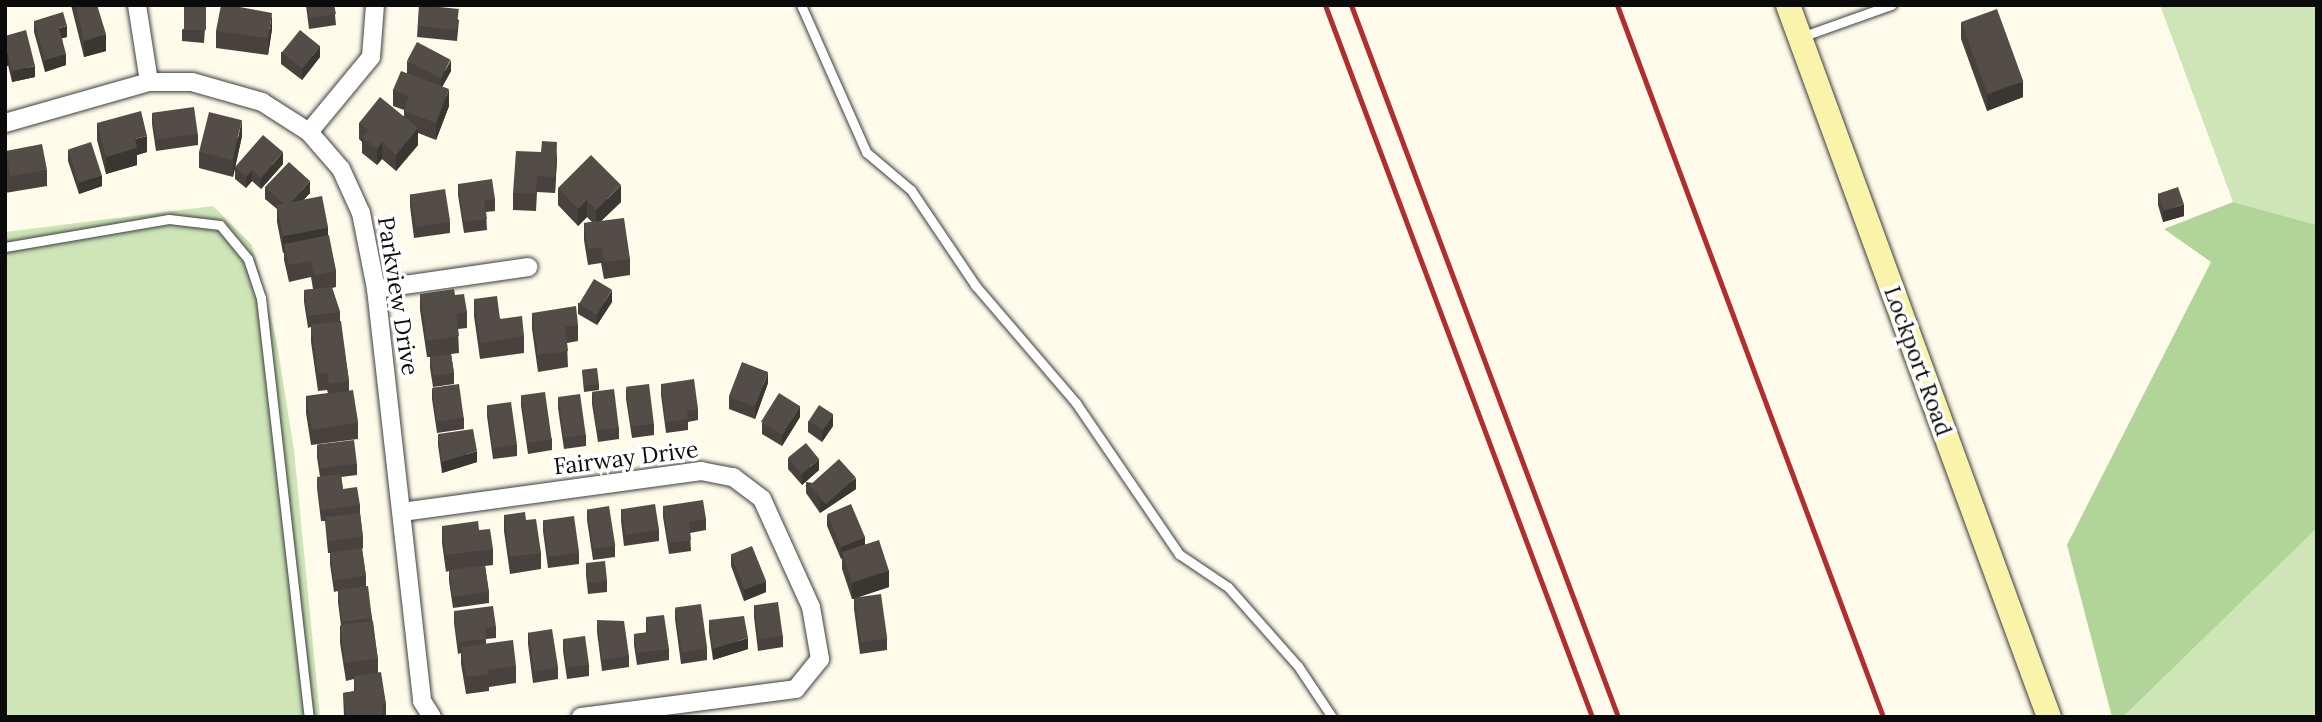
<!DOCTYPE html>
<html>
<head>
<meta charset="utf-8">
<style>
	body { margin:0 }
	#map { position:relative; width:2322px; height:722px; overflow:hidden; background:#fefbeb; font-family:Lora,serif }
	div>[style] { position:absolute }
	.green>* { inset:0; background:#cde5b7 }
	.forest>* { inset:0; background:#b1d498 }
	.roads { filter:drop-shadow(0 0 2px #3e3e3e) drop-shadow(0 0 2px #3e3e3e) }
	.lane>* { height:9px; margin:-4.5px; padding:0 4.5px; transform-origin:4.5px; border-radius:4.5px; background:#fff }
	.street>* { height:18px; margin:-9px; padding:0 9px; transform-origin:9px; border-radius:9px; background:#fff }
	.secondary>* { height:24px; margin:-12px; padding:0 12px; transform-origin:12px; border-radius:12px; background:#f9f4aa }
	.rail>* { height:5px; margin:-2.5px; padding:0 2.5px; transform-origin:2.5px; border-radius:2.5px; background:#b02e2f }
	.wall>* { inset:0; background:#47423e }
	.shaded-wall>* { inset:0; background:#3a3632; transform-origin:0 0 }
	.building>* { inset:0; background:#534d48; transform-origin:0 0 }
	span { translate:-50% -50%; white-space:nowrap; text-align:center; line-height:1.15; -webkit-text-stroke:7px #fff; paint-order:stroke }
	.street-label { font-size:23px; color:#0b0b0b }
	.frame { position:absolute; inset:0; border:7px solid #0b0b0b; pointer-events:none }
</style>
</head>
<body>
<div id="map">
	<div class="green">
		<i style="clip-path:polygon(2160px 5px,2317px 5px,2317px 225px,2233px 202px)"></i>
		<i style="clip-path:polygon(213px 206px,252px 245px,276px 338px,294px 450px,320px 717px,5px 717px,5px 232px)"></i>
		<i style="clip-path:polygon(2317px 528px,2317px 717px,2123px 717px)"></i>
	</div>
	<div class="forest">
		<i style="clip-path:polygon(2233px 202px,2317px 225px,2317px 528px,2123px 717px,2112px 717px,2067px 545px,2211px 262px,2164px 229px)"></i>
	</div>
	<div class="roads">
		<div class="lane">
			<i style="left:801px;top:5px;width:161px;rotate:66.1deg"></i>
			<i style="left:866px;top:152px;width:59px;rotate:40.2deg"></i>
			<i style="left:911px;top:190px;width:115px;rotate:56deg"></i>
			<i style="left:975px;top:285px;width:155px;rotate:49.4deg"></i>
			<i style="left:1076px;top:403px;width:183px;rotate:55.7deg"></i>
			<i style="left:1179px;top:554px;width:59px;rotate:34deg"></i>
			<i style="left:1228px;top:587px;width:106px;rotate:48.5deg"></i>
			<i style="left:1298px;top:666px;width:61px;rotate:56.3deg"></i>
			<i style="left:1801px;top:37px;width:96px;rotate:-19.6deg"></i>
			<i style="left:5px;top:247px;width:166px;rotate:-9.7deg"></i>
			<i style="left:169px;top:219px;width:51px;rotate:6.7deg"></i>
			<i style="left:220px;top:225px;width:44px;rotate:50.5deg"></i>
			<i style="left:248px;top:259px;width:41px;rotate:71.6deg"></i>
			<i style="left:261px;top:298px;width:422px;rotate:83.5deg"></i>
		</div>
		<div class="street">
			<i style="left:137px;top:5px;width:78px;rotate:81.1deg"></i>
			<i style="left:5px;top:123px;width:150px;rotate:-15.9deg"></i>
			<i style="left:149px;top:82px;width:43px"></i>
			<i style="left:192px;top:82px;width:73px;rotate:15.9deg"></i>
			<i style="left:262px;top:102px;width:56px;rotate:32.6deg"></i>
			<i style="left:309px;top:132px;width:49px;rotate:49.1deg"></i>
			<i style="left:341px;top:169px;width:48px;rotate:65.6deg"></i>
			<i style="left:361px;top:213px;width:77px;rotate:78.8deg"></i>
			<i style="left:376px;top:289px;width:415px;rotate:83.6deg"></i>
			<i style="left:422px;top:701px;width:19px;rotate:58deg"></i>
			<i style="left:309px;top:132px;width:97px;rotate:-50.4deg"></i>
			<i style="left:371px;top:57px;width:52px;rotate:-85.6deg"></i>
			<i style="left:376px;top:289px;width:154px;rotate:-8.2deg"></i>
			<i style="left:402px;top:512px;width:302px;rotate:-7.8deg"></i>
			<i style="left:701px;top:471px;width:33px;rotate:11deg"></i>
			<i style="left:733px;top:477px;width:36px;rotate:37deg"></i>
			<i style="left:762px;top:499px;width:119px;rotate:65.6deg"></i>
			<i style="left:811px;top:607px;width:53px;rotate:80.2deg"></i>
			<i style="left:820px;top:659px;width:38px;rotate:129deg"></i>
			<i style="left:796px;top:689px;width:217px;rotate:172.6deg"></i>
		</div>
		<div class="secondary">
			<i style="left:1788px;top:5px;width:758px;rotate:69.87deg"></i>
		</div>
	</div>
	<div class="rail">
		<i style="left:1325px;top:5px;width:760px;rotate:69.44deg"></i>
		<i style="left:1351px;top:5px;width:760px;rotate:69.44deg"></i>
		<i style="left:1617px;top:5px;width:760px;rotate:69.51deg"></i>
	</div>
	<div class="wall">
		<i style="clip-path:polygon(71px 5px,97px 5px,106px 51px,84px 57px)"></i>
		<i style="clip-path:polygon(306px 5px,334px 5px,336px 25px,309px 29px)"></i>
		<i style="clip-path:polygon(419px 5px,436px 5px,430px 6px,459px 20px,457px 41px,417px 37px)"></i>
		<i style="clip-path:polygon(206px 11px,204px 43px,182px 41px,182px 30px)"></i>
		<i style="clip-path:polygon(34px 21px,67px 37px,62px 38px,66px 65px,45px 72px,34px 32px)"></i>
		<i style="clip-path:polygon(1961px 22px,2023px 97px,1987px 111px,1961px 39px)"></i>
		<i style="clip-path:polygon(272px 29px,268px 55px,216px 48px,216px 31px)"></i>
		<i style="clip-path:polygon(5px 36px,35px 77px,12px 82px,8px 65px,5px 66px)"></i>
		<i style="clip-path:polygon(281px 52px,320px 57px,302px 80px,281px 64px)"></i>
		<i style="clip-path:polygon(407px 61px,451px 71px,442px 87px,449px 106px,436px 140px,418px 133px,418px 145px,396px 171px,382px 159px,377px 165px,362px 153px,362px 142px,359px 139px,359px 123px,404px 116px,404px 110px,393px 106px,393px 90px,407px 73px)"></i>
		<i style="clip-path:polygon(152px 113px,198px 134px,198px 145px,156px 151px,152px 124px)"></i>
		<i style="clip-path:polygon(97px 123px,147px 152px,137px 155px,137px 165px,106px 174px,97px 140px)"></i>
		<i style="clip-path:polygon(242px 136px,233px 177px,199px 168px,199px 152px)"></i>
		<i style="clip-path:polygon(5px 150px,47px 170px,47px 186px,5px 193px)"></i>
		<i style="clip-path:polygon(68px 150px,102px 186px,79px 194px,68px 161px)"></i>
		<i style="clip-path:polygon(557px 158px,555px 193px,537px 192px,536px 211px,513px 210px,513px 193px)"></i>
		<i style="clip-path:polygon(283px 164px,261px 189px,252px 181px,246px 188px,235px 179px,235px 167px)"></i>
		<i style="clip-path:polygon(458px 184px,495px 199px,495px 211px,486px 212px,487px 230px,464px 233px,458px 195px)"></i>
		<i style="clip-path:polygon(265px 187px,310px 193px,303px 200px,328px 235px,336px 271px,336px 287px,332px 288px,340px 312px,340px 321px,349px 381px,349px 391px,358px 423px,358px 439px,311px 445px,306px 413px,306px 396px,328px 393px,327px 390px,318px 391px,311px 342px,311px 327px,308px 328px,304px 302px,304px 290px,313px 289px,311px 277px,289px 282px,284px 260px,284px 252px,283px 253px,277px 222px,277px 209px,265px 199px)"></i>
		<i style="clip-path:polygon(558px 188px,621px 202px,601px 221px,630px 259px,630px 275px,604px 279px,601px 263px,588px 265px,584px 240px,584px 223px,592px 222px,587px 217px,578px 226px,558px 205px)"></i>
		<i style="clip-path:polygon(2158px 193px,2184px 216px,2163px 222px,2158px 205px)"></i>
		<i style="clip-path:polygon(410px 194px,450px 222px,450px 233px,414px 238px,410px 206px)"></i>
		<i style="clip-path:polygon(420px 294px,455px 295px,467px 312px,467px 328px,458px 329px,459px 353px,451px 354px,454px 373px,454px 384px,433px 387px,430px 368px,430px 357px,427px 357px,420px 310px)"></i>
		<i style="clip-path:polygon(474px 299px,524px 336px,524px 353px,480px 359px,474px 316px)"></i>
		<i style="clip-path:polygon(612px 302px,597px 325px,578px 314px,578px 303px)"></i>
		<i style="clip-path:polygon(532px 313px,578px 325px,578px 341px,567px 343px,568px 367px,538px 372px,532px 329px)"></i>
		<i style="clip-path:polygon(582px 370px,599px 384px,599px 390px,584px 392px)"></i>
		<i style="clip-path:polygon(768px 383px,755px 419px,729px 409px,729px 397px)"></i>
		<i style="clip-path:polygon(661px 384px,698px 409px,698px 420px,688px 422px,688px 430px,666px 433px,661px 395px)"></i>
		<i style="clip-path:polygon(432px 388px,464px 418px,464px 429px,437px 433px,432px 399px)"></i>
		<i style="clip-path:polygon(626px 388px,654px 424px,654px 435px,632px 438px,626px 399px)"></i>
		<i style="clip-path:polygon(592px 392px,619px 428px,619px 439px,598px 442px,592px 404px)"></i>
		<i style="clip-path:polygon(521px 395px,552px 439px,552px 450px,528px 454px,521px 406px)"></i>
		<i style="clip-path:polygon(558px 397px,586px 435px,586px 446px,564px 449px,558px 408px)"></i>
		<i style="clip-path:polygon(487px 405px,517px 445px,517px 456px,493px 459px,487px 416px)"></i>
		<i style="clip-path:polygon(800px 417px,782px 446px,762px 434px,762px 423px)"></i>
		<i style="clip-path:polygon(808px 421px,833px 426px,822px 442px,808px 432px)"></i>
		<i style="clip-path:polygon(438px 434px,477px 462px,442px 473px,438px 445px)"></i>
		<i style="clip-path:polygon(317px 445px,357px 464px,357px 475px,341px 477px,343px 489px,360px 505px,360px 513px,363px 537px,363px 548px,362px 549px,366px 576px,366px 587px,372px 618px,378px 659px,378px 672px,386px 704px,386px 717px,344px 717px,343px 693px,354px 691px,354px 679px,346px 681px,340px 643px,340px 626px,341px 626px,338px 602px,338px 591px,334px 592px,330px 564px,330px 553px,328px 553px,325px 521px,321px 521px,317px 488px,317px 477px,320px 477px,317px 457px)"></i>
		<i style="clip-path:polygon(788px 458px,819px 470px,802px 485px,788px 469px)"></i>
		<i style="clip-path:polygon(806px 482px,856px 489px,820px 513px,806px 493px)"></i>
		<i style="clip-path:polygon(663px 506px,706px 519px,706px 530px,690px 533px,691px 551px,669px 554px,663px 517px)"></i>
		<i style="clip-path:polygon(587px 509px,615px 546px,615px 557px,593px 560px,587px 520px)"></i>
		<i style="clip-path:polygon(621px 509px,659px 530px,659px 541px,624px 546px,621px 521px)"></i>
		<i style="clip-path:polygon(504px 515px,526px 520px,541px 553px,541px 569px,510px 574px,504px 531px)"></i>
		<i style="clip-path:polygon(827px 515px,865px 544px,889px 587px,859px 597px,887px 639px,887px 650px,860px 654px,854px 609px,854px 599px,852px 599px,842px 569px,842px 558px,841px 559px,827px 526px)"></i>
		<i style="clip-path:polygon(543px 520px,579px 553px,579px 564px,548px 568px,543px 531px)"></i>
		<i style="clip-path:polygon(442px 526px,479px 530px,493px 549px,493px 565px,485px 566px,489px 592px,489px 603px,453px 608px,449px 581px,449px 571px,446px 572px,442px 543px)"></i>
		<i style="clip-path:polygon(731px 555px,766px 592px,744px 601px,731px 566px)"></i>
		<i style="clip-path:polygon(586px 564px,607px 581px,607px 592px,588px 594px,586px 575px)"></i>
		<i style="clip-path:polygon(754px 605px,783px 636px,783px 647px,758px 651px,754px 617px)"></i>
		<i style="clip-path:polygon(675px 608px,707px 649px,707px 660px,681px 664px,675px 619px)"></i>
		<i style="clip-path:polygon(454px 611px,496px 627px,496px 638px,486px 639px,486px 644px,516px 666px,516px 683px,489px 687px,489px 691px,466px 694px,461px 664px,461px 653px,458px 654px,454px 623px)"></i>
		<i style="clip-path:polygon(646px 617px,669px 649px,669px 660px,637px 665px,634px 645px,634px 634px,646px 633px)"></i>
		<i style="clip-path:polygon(597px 620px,629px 656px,629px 667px,602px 671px,597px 632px)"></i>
		<i style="clip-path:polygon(709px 620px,748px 649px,713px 660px,709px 632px)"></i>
		<i style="clip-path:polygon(528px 632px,558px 668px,558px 679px,533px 683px,528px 644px)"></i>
		<i style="clip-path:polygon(563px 639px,589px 665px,589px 676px,567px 679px,563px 651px)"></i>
	</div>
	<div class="shaded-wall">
		<i style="clip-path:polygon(272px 13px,272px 29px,268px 55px,268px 38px)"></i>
		<i style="clip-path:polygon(67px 26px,67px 37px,59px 39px,59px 28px)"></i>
		<i style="clip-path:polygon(106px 34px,106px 51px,84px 57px,84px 41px)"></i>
		<i style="clip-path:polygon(320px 46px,320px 57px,302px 80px,302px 69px)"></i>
		<i style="left:5px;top:54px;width:3px;height:12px"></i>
		<i style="clip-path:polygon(66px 54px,66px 65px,45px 72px,45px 60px)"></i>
		<i style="clip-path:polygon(451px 60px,451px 71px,441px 89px,441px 78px)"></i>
		<i style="clip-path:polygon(35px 66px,35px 77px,12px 82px,12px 71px)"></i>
		<i style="clip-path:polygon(2023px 81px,2023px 97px,1987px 111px,1987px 94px)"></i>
		<i style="clip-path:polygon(449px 89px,449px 106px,436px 140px,436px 123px)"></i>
		<i style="clip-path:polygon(242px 120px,242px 136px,233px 177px,233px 160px)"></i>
		<i style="clip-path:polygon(418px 128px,418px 145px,396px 171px,396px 155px)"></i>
		<i style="clip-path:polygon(147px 136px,147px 152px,137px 155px,137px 165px,106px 174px,106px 157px,135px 139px)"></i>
		<i style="clip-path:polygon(382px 142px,382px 159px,377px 165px,377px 149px)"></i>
		<i style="clip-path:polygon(557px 142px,557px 158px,555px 193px,555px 177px)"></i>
		<i style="clip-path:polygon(283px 152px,283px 164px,261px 189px,261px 178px)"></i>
		<i style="clip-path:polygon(252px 170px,252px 181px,246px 188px,246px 177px)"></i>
		<i style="clip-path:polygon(102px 175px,102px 186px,79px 194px,79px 182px)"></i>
		<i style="clip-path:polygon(310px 181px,310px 193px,287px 218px,287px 207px)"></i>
		<i style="clip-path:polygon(621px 185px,621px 202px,596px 226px,596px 210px)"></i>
		<i style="clip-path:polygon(587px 200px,587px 217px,578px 226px,578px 209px)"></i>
		<i style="clip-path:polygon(2184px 204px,2184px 216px,2163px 222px,2163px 211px)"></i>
		<i style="clip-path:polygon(328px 227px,328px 244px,284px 244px,284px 252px,283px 253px,283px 236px)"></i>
		<i style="clip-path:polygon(612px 290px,612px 302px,597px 325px,597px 314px)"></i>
		<i style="clip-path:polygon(768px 372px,768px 383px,755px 419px,755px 407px)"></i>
		<i style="clip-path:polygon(800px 406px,800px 417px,782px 446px,782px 435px)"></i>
		<i style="clip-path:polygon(833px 414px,833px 426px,822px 442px,822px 431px)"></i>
		<i style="clip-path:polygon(477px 451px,477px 462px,442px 473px,442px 462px)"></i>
		<i style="clip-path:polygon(819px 459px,819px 470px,802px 485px,802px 474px)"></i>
		<i style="clip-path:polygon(856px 478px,856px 489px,820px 513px,820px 502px)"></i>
		<i style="clip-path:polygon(865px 537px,865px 548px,842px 552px,842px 558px,841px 559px,841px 547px)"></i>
		<i style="clip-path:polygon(889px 570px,889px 587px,852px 599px,852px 583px)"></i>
		<i style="clip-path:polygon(766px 581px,766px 592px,744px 601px,744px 590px)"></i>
		<i style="clip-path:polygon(748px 638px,748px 649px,713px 660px,713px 649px)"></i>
	</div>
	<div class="building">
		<i style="clip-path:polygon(76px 5px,97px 5px,106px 34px,84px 41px)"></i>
		<i style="left:184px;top:5px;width:22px;height:25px"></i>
		<i style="clip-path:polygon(221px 5px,229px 5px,272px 13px,268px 38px,216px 31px)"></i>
		<i style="clip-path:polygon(308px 5px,334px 5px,336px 14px,309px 18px)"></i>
		<i style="left:420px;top:5px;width:39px;height:21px;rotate:6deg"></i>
		<i style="left:1997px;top:9px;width:77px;height:38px;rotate:70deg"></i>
		<i style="clip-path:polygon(63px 12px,67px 26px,59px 28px,66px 54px,45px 60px,34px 21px)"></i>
		<i style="clip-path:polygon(26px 30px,35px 66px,12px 71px,8px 54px,5px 54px,5px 36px)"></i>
		<i style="left:300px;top:30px;width:26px;height:29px;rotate:39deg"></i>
		<i style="left:417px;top:42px;width:38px;height:21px;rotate:28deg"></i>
		<i style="clip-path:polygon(401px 71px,449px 89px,436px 123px,404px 111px,409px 96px,393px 90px)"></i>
		<i style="clip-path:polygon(380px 97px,418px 128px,396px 155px,382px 142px,377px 149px,362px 137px,368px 130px,359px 123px)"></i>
		<i style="left:194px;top:107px;width:27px;height:42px;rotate:82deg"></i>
		<i style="clip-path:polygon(141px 111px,147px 136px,135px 139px,137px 148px,106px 157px,97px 123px)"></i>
		<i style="left:209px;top:112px;width:34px;height:41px;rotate:14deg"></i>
		<i style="clip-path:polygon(263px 135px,283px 152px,261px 178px,252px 170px,246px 177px,235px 167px)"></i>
		<i style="clip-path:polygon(542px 141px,557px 142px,555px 177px,537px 176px,536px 194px,513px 193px,516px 151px,541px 152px)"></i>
		<i style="left:91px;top:142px;width:35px;height:24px;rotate:72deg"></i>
		<i style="left:42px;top:144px;width:26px;height:37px;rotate:79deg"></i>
		<i style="clip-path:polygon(591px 155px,621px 185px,596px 210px,587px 200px,578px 209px,558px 188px)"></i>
		<i style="clip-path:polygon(289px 162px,310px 181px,291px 203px,284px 204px,265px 187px)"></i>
		<i style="clip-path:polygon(492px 179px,495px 199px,484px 201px,487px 219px,464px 222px,458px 184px)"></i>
		<i style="left:2178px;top:187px;width:18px;height:21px;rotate:71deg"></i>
		<i style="left:445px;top:189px;width:33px;height:35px;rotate:81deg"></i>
		<i style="left:322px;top:196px;width:32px;height:46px;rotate:79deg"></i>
		<i style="clip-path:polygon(624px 218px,630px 259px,604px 262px,601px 247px,588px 249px,584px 223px)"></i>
		<i style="clip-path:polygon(329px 235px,336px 271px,314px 275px,311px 261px,289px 265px,284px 244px)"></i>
		<i style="left:594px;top:279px;width:21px;height:29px;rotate:31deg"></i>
		<i style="clip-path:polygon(332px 287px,340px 312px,308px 316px,304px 290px)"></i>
		<i style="clip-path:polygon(454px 289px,455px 295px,464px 294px,467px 312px,456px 313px,459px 336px,427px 341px,420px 294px)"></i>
		<i style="clip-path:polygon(497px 296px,500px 319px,522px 316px,524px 336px,480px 343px,474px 299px)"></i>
		<i style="clip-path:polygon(576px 306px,578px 325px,565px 327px,568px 351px,538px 355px,532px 313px)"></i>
		<i style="clip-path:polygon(341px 321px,349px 381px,329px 384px,327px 373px,318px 374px,311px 325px)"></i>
		<i style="left:451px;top:354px;width:19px;height:21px;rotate:81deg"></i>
		<i style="left:742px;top:362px;width:28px;height:37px;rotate:21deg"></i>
		<i style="left:597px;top:368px;width:16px;height:15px;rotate:83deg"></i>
		<i style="clip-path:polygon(694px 379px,698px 409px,687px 411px,688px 419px,666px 422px,661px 384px)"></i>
		<i style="left:459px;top:384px;width:34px;height:27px;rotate:82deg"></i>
		<i style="left:649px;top:384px;width:40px;height:23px;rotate:83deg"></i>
		<i style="left:614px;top:389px;width:39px;height:22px;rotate:83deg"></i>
		<i style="left:353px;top:390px;width:33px;height:47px;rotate:81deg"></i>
		<i style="left:545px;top:392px;width:48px;height:24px;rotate:82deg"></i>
		<i style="left:779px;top:393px;width:25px;height:34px;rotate:32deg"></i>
		<i style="left:580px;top:394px;width:41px;height:22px;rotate:82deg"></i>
		<i style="left:511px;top:402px;width:43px;height:24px;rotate:82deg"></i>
		<i style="left:819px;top:405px;width:17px;height:19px;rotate:33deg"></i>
		<i style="clip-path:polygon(473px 429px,477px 451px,442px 462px,438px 434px)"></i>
		<i style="left:354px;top:440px;width:24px;height:37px;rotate:83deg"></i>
		<i style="left:806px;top:443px;width:21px;height:23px;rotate:51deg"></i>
		<i style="left:839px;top:459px;width:25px;height:40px;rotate:48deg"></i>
		<i style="clip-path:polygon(341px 474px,343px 489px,357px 487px,360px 505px,321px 510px,317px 477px)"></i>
		<i style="clip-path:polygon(703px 500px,706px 519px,689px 522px,691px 540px,669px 543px,663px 506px)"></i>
		<i style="left:655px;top:504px;width:26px;height:34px;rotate:81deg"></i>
		<i style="left:851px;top:504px;width:36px;height:26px;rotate:67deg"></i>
		<i style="left:609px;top:506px;width:40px;height:22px;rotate:81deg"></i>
		<i style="clip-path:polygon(525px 512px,526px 520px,536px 519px,541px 553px,510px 557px,504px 515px)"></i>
		<i style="left:360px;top:513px;width:24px;height:35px;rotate:83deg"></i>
		<i style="left:574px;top:516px;width:37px;height:31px;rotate:82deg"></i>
		<i style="clip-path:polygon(478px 521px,479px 530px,490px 529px,493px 549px,446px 555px,442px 526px)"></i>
		<i style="left:879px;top:540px;width:32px;height:39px;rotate:72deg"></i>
		<i style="left:752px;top:546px;width:38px;height:23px;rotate:68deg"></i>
		<i style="left:362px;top:548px;width:28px;height:32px;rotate:82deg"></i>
		<i style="left:605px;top:561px;width:20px;height:19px;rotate:84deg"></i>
		<i style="left:485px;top:565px;width:27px;height:36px;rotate:82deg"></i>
		<i style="left:368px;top:586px;width:32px;height:30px;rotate:83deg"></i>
		<i style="left:881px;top:594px;width:45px;height:27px;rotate:82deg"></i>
		<i style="left:778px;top:602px;width:34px;height:24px;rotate:82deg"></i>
		<i style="left:701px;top:604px;width:45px;height:26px;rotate:82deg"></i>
		<i style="clip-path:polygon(493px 606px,496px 627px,485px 628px,486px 639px,458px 642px,454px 611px)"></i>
		<i style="clip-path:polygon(664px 615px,669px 649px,637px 653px,634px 634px,648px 632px,646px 617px)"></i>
		<i style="clip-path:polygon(744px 616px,748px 638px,713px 649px,709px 620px)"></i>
		<i style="clip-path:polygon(597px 620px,624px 621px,629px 656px,602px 660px)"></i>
		<i style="left:373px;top:621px;width:38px;height:33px;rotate:83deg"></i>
		<i style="left:552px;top:629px;width:39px;height:24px;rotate:81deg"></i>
		<i style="left:585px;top:636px;width:29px;height:22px;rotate:82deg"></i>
		<i style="clip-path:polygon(513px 640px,516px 666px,488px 670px,489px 674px,466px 677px,461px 647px)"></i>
		<i style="clip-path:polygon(381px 672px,386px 704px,382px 705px,383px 715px,372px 717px,347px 717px,343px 693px,356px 691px,354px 676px)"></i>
	</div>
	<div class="street-label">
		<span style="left:398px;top:296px;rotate:81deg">Parkview Drive</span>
		<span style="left:1918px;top:361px;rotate:70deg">Lockport Road</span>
		<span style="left:626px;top:458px;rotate:-7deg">Fairway Drive</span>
	</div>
	<div class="frame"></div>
</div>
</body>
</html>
